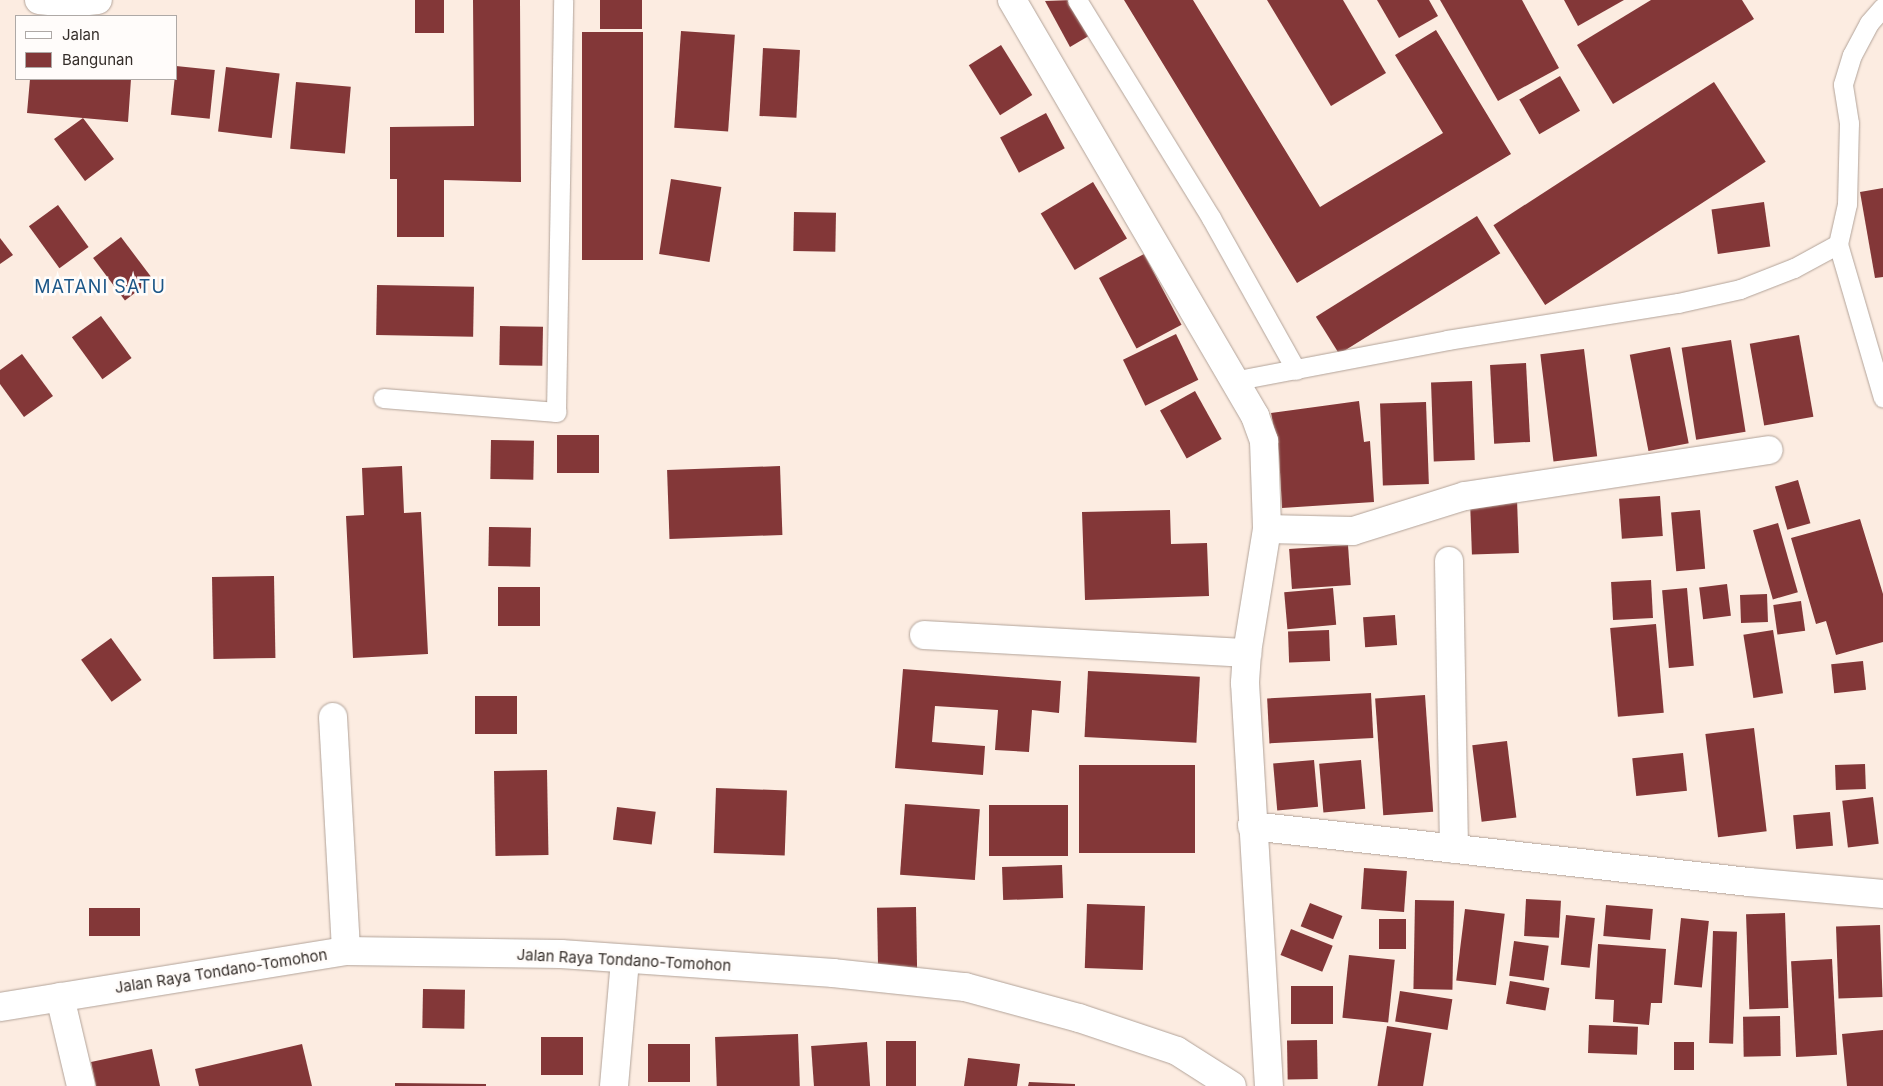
<!DOCTYPE html>
<html>
<head>
<meta charset="utf-8">
<style>
	body { margin:0 }
	#map { position:relative; width:1883px; height:1086px; overflow:hidden; background:#fcece1; font-family:Inter,sans-serif }
	div>[style] { position:absolute }
	.building>* { inset:0; background:#833738; transform-origin:0 0 }
	.roads { filter:drop-shadow(0 0 1px #b2a399) drop-shadow(0 0 1px #b2a399) }
	.service>* { height:19px; margin:-9.5px; padding:0 9.5px; transform-origin:9.5px; border-radius:9.5px; background:#fff }
	.minor>* { height:28px; margin:-14px; padding:0 14px; transform-origin:14px; border-radius:14px; background:#fff }
	.trunk>* { height:28px; margin:-14px; padding:0 14px; transform-origin:14px; border-radius:14px; background:#fff }
	span { translate:-50% -50%; white-space:nowrap; text-align:center; line-height:1.15; -webkit-text-stroke:5px #fffcfa; paint-order:stroke }
	.street-label { font-size:15px; color:#342d29 }
	.quarter-label { font-size:18px; color:#1c5687; letter-spacing:1px }
	.legend { position:absolute; left:15px; top:15px; width:162px; height:65px; box-sizing:border-box; background:#fffcfa; border:1px solid #aea9a6; margin:0; padding:6px 9px; list-style:none; font-size:15px; color:#342d29 }
	.legend li { display:flex; align-items:center; gap:10px; height:25px }
	.legend b { width:25px; border:1px solid #aea9a6 }
</style>
</head>
<body>
<div id="map">
	<div class="building">
		<i style="left:415px;top:0;width:29px;height:33px"></i>
		<i style="clip-path:polygon(473px 0,520px 0,521px 182px,444px 180px,444px 237px,397px 237px,397px 179px,390px 179px,390px 127px,474px 126px)"></i>
		<i style="left:600px;top:0;width:42px;height:29px"></i>
		<i style="clip-path:polygon(1073px 0,1092px 34px,1070px 47px,1045px 1px)"></i>
		<i style="clip-path:polygon(1124px 0,1193px 0,1320px 207px,1443px 133px,1395px 55px,1436px 30px,1511px 154px,1297px 283px)"></i>
		<i style="clip-path:polygon(1267px 0,1343px 0,1386px 73px,1331px 106px)"></i>
		<i style="clip-path:polygon(1377px 0,1429px 0,1438px 16px,1399px 38px)"></i>
		<i style="clip-path:polygon(1440px 0,1522px 0,1559px 68px,1498px 101px)"></i>
		<i style="clip-path:polygon(1564px 0,1624px 0,1578px 26px)"></i>
		<i style="clip-path:polygon(1651px 0,1742px 0,1754px 19px,1613px 104px,1577px 45px)"></i>
		<i style="left:681px;top:31px;width:54px;height:97px;rotate:4deg"></i>
		<i style="left:582px;top:32px;width:61px;height:228px"></i>
		<i style="left:1001px;top:45px;width:59px;height:38px;rotate:58deg"></i>
		<i style="left:763px;top:48px;width:37px;height:68px;rotate:3deg"></i>
		<i style="left:176px;top:66px;width:39px;height:49px;rotate:6deg"></i>
		<i style="left:226px;top:67px;width:54px;height:65px;rotate:7deg"></i>
		<i style="left:1560px;top:76px;width:40px;height:47px;rotate:60deg"></i>
		<i style="clip-path:polygon(30px 79px,131px 79px,128px 122px,83px 118px,114px 159px,85px 181px,54px 139px,83px 118px,27px 113px)"></i>
		<i style="left:296px;top:82px;width:55px;height:67px;rotate:5deg"></i>
		<i style="left:1714px;top:82px;width:95px;height:263px;rotate:57deg"></i>
		<i style="left:1046px;top:113px;width:40px;height:52px;rotate:62deg"></i>
		<i style="left:671px;top:179px;width:51px;height:76px;rotate:9deg"></i>
		<i style="left:1093px;top:182px;width:66px;height:61px;rotate:59deg"></i>
		<i style="clip-path:polygon(1883px 188px,1883px 277px,1875px 278px,1860px 192px)"></i>
		<i style="left:1764px;top:202px;width:45px;height:53px;rotate:82deg"></i>
		<i style="left:58px;top:205px;width:52px;height:36px;rotate:54deg"></i>
		<i style="left:794px;top:212px;width:42px;height:39px;rotate:1deg"></i>
		<i style="left:1477px;top:216px;width:44px;height:190px;rotate:58deg"></i>
		<i style="left:121px;top:237px;width:53px;height:35px;rotate:53deg"></i>
		<i style="clip-path:polygon(0 238px,13px 255px,0 264px)"></i>
		<i style="left:1144px;top:254px;width:80px;height:51px;rotate:62deg"></i>
		<i style="left:377px;top:285px;width:97px;height:50px;rotate:1deg"></i>
		<i style="left:101px;top:316px;width:52px;height:36px;rotate:54deg"></i>
		<i style="left:500px;top:326px;width:43px;height:39px;rotate:1deg"></i>
		<i style="left:1176px;top:334px;width:51px;height:59px;rotate:64deg"></i>
		<i style="left:1799px;top:335px;width:83px;height:50px;rotate:80deg"></i>
		<i style="left:1731px;top:340px;width:93px;height:50px;rotate:81deg"></i>
		<i style="left:1670px;top:347px;width:98px;height:41px;rotate:79deg"></i>
		<i style="left:1584px;top:349px;width:108px;height:44px;rotate:83deg"></i>
		<i style="clip-path:polygon(22px 354px,53px 396px,24px 417px,0 384px,0 370px)"></i>
		<i style="left:1526px;top:363px;width:79px;height:36px;rotate:87deg"></i>
		<i style="left:1472px;top:381px;width:79px;height:41px;rotate:88deg"></i>
		<i style="left:1195px;top:391px;width:55px;height:40px;rotate:61deg"></i>
		<i style="clip-path:polygon(1359px 401px,1364px 442px,1370px 441px,1374px 502px,1282px 508px,1279px 454px,1271px 413px)"></i>
		<i style="left:1426px;top:402px;width:82px;height:46px;rotate:88deg"></i>
		<i style="left:557px;top:435px;width:42px;height:38px"></i>
		<i style="left:491px;top:440px;width:43px;height:39px;rotate:1deg"></i>
		<i style="clip-path:polygon(402px 466px,404px 513px,421px 512px,428px 654px,353px 658px,346px 516px,364px 515px,362px 468px)"></i>
		<i style="left:780px;top:466px;width:69px;height:113px;rotate:88deg"></i>
		<i style="left:1798px;top:480px;width:45px;height:24px;rotate:74deg"></i>
		<i style="left:1660px;top:496px;width:40px;height:41px;rotate:86deg"></i>
		<i style="left:1517px;top:499px;width:54px;height:47px;rotate:88deg"></i>
		<i style="clip-path:polygon(1170px 510px,1171px 544px,1207px 543px,1209px 596px,1085px 600px,1082px 512px)"></i>
		<i style="left:1700px;top:510px;width:59px;height:29px;rotate:85deg"></i>
		<i style="clip-path:polygon(1860px 519px,1883px 594px,1883px 642px,1836px 655px,1826px 621px,1816px 624px,1791px 538px)"></i>
		<i style="left:1778px;top:523px;width:72px;height:26px;rotate:74deg"></i>
		<i style="left:489px;top:527px;width:42px;height:39px;rotate:1deg"></i>
		<i style="left:1348px;top:545px;width:40px;height:59px;rotate:86deg"></i>
		<i style="left:274px;top:576px;width:82px;height:62px;rotate:89deg"></i>
		<i style="left:1651px;top:580px;width:38px;height:40px;rotate:87deg"></i>
		<i style="left:1727px;top:584px;width:32px;height:28px;rotate:83deg"></i>
		<i style="left:498px;top:587px;width:42px;height:39px"></i>
		<i style="left:1333px;top:588px;width:37px;height:49px;rotate:85deg"></i>
		<i style="left:1687px;top:588px;width:78px;height:25px;rotate:85deg"></i>
		<i style="left:1767px;top:594px;width:28px;height:27px;rotate:88deg"></i>
		<i style="left:1801px;top:601px;width:30px;height:28px;rotate:82deg"></i>
		<i style="left:1395px;top:615px;width:30px;height:32px;rotate:86deg"></i>
		<i style="left:1656px;top:624px;width:89px;height:46px;rotate:85deg"></i>
		<i style="left:1329px;top:630px;width:31px;height:41px;rotate:88deg"></i>
		<i style="left:1773px;top:630px;width:64px;height:30px;rotate:81deg"></i>
		<i style="left:111px;top:638px;width:52px;height:37px;rotate:54deg"></i>
		<i style="left:1863px;top:661px;width:29px;height:32px;rotate:84deg"></i>
		<i style="clip-path:polygon(903px 669px,1061px 681px,1059px 713px,1032px 710px,1029px 752px,995px 750px,998px 710px,935px 706px,932px 742px,985px 746px,983px 775px,895px 768px)"></i>
		<i style="left:1088px;top:671px;width:112px;height:66px;rotate:3deg"></i>
		<i style="left:1371px;top:693px;width:45px;height:104px;rotate:87deg"></i>
		<i style="left:1425px;top:695px;width:117px;height:50px;rotate:86deg"></i>
		<i style="left:475px;top:696px;width:42px;height:38px"></i>
		<i style="left:1754px;top:728px;width:104px;height:49px;rotate:83deg"></i>
		<i style="left:1507px;top:741px;width:77px;height:35px;rotate:83deg"></i>
		<i style="left:1683px;top:753px;width:38px;height:51px;rotate:84deg"></i>
		<i style="left:1314px;top:760px;width:47px;height:41px;rotate:85deg"></i>
		<i style="left:1361px;top:760px;width:49px;height:42px;rotate:85deg"></i>
		<i style="left:1865px;top:764px;width:25px;height:30px;rotate:88deg"></i>
		<i style="left:1079px;top:765px;width:116px;height:88px"></i>
		<i style="left:547px;top:770px;width:85px;height:53px;rotate:89deg"></i>
		<i style="left:716px;top:788px;width:71px;height:65px;rotate:2deg"></i>
		<i style="left:1873px;top:797px;width:47px;height:31px;rotate:83deg"></i>
		<i style="left:905px;top:804px;width:75px;height:71px;rotate:4deg"></i>
		<i style="left:1068px;top:805px;width:51px;height:79px;rotate:90deg"></i>
		<i style="left:617px;top:807px;width:39px;height:33px;rotate:7deg"></i>
		<i style="left:1830px;top:812px;width:34px;height:37px;rotate:85deg"></i>
		<i style="left:1062px;top:865px;width:33px;height:60px;rotate:88deg"></i>
		<i style="left:1364px;top:868px;width:43px;height:41px;rotate:4deg"></i>
		<i style="left:1526px;top:899px;width:35px;height:37px;rotate:3deg"></i>
		<i style="left:1415px;top:900px;width:39px;height:89px;rotate:1deg"></i>
		<i style="left:1310px;top:903px;width:35px;height:25px;rotate:22deg"></i>
		<i style="left:1087px;top:904px;width:58px;height:64px;rotate:2deg"></i>
		<i style="left:1606px;top:905px;width:47px;height:31px;rotate:5deg"></i>
		<i style="left:916px;top:907px;width:65px;height:39px;rotate:89deg"></i>
		<i style="left:89px;top:908px;width:51px;height:28px"></i>
		<i style="left:1465px;top:909px;width:40px;height:72px;rotate:7deg"></i>
		<i style="left:1785px;top:913px;width:95px;height:39px;rotate:88deg"></i>
		<i style="left:1566px;top:915px;width:29px;height:50px;rotate:6deg"></i>
		<i style="left:1681px;top:918px;width:28px;height:67px;rotate:6deg"></i>
		<i style="left:1379px;top:919px;width:27px;height:30px"></i>
		<i style="left:1880px;top:925px;width:72px;height:44px;rotate:88deg"></i>
		<i style="left:1291px;top:929px;width:45px;height:28px;rotate:22deg"></i>
		<i style="left:1713px;top:931px;width:24px;height:112px;rotate:2deg"></i>
		<i style="left:1514px;top:941px;width:35px;height:35px;rotate:8deg"></i>
		<i style="clip-path:polygon(1598px 944px,1666px 949px,1662px 1003px,1651px 1003px,1649px 1025px,1613px 1022px,1614px 1000px,1595px 999px)"></i>
		<i style="left:1349px;top:955px;width:46px;height:63px;rotate:6deg"></i>
		<i style="left:1832px;top:959px;width:96px;height:41px;rotate:87deg"></i>
		<i style="left:1510px;top:981px;width:40px;height:23px;rotate:10deg"></i>
		<i style="left:1291px;top:986px;width:42px;height:38px"></i>
		<i style="left:423px;top:989px;width:42px;height:39px;rotate:1deg"></i>
		<i style="left:1400px;top:991px;width:53px;height:31px;rotate:9deg"></i>
		<i style="left:1780px;top:1016px;width:40px;height:37px;rotate:89deg"></i>
		<i style="left:1589px;top:1025px;width:49px;height:28px;rotate:2deg"></i>
		<i style="left:1387px;top:1026px;width:45px;height:61px;rotate:9deg"></i>
		<i style="clip-path:polygon(1883px 1030px,1883px 1086px,1847px 1086px,1842px 1034px)"></i>
		<i style="left:798px;top:1034px;width:52px;height:83px;rotate:88deg"></i>
		<i style="left:541px;top:1037px;width:42px;height:38px"></i>
		<i style="left:1317px;top:1040px;width:39px;height:30px;rotate:89deg"></i>
		<i style="left:886px;top:1041px;width:30px;height:45px"></i>
		<i style="left:867px;top:1042px;width:44px;height:56px;rotate:86deg"></i>
		<i style="left:1674px;top:1042px;width:20px;height:28px"></i>
		<i style="clip-path:polygon(302px 1044px,312px 1086px,199px 1086px,195px 1069px)"></i>
		<i style="left:648px;top:1044px;width:42px;height:38px"></i>
		<i style="clip-path:polygon(152px 1049px,160px 1086px,96px 1086px,91px 1062px)"></i>
		<i style="clip-path:polygon(968px 1058px,1020px 1064px,1017px 1086px,964px 1086px)"></i>
		<i style="clip-path:polygon(1029px 1082px,1075px 1084px,1075px 1086px,1028px 1086px)"></i>
		<i style="clip-path:polygon(395px 1083px,486px 1084px,486px 1086px,395px 1086px)"></i>
	</div>
	<div class="roads">
		<div class="service">
			<i style="left:1077px;top:0;width:256px;rotate:58.4deg"></i>
			<i style="left:1211px;top:218px;width:174px;rotate:60.8deg"></i>
			<i style="left:1838px;top:244px;width:160px;rotate:73.7deg"></i>
			<i style="left:1233px;top:381px;width:218px;rotate:-10.8deg"></i>
			<i style="left:1447px;top:340px;width:234px;rotate:-9.1deg"></i>
			<i style="left:1678px;top:303px;width:64px;rotate:-12.7deg"></i>
			<i style="left:1740px;top:289px;width:58px;rotate:-21.3deg"></i>
			<i style="left:1794px;top:268px;width:50px;rotate:-28.6deg"></i>
			<i style="left:1838px;top:244px;width:41px;rotate:-77.3deg"></i>
			<i style="left:1847px;top:204px;width:81px;rotate:-88.6deg"></i>
			<i style="left:1849px;top:123px;width:39px;rotate:-99deg"></i>
			<i style="left:1843px;top:84px;width:30px;rotate:-73deg"></i>
			<i style="left:1852px;top:55px;width:36px;rotate:-62deg"></i>
			<i style="left:1869px;top:23px;width:21px;rotate:-49deg"></i>
			<i style="left:383px;top:398px;width:174px;rotate:4.6deg"></i>
			<i style="left:556px;top:412px;width:412px;rotate:-89deg"></i>
		</div>
		<div class="minor">
			<i style="left:39px;top:0;width:30px;rotate:6deg"></i>
			<i style="left:69px;top:3px;width:29px;rotate:-6deg"></i>
			<i style="left:1012px;top:0;width:482px;rotate:59.7deg"></i>
			<i style="left:1255px;top:416px;width:27px;rotate:70deg"></i>
			<i style="left:1264px;top:441px;width:88px;rotate:88deg"></i>
			<i style="left:1267px;top:529px;width:126px;rotate:99.2deg"></i>
			<i style="left:1247px;top:653px;width:30px;rotate:94deg"></i>
			<i style="left:1245px;top:683px;width:404px;rotate:86.6deg"></i>
			<i style="left:1267px;top:529px;width:86px;rotate:1.3deg"></i>
			<i style="left:1353px;top:531px;width:117px;rotate:-17.4deg"></i>
			<i style="left:1465px;top:496px;width:307px;rotate:-8.6deg"></i>
			<i style="left:1449px;top:561px;width:288px;rotate:89deg"></i>
			<i style="left:924px;top:635px;width:324px;rotate:3.2deg"></i>
			<i style="left:333px;top:717px;width:234px;rotate:86.8deg"></i>
			<i style="left:1252px;top:826px;width:500px;rotate:6.43deg"></i>
			<i style="left:1749px;top:882px;width:135px;rotate:5.1deg"></i>
			<i style="left:60px;top:997px;width:91px;rotate:76.7deg"></i>
			<i style="left:614px;top:1086px;width:127px;rotate:-85deg"></i>
		</div>
		<div class="trunk">
			<i style="left:0;top:1007px;width:351px;rotate:-9.2deg"></i>
			<i style="left:346px;top:951px;width:215px;rotate:0.8deg"></i>
			<i style="left:561px;top:954px;width:273px;rotate:4deg"></i>
			<i style="left:833px;top:973px;width:133px;rotate:6.1deg"></i>
			<i style="left:965px;top:987px;width:118px;rotate:15.2deg"></i>
			<i style="left:1079px;top:1018px;width:103px;rotate:18.6deg"></i>
			<i style="left:1177px;top:1051px;width:65px;rotate:32.5deg"></i>
		</div>
	</div>
	<div class="street-label">
		<span style="left:624px;top:960px;rotate:3deg">Jalan Raya Tondano-Tomohon</span>
		<span style="left:221px;top:971px;rotate:-9deg">Jalan Raya Tondano-Tomohon</span>
	</div>
	<div class="quarter-label">
		<span style="left:100px;top:287px">MATANI SATU</span>
	</div>
	<ul class="legend">
	<li><b style="height:6px;background:#fff"></b>Jalan</li>
	<li><b style="height:14px;background:#833738"></b>Bangunan</li>
	</ul>
</div>
</body>
</html>
